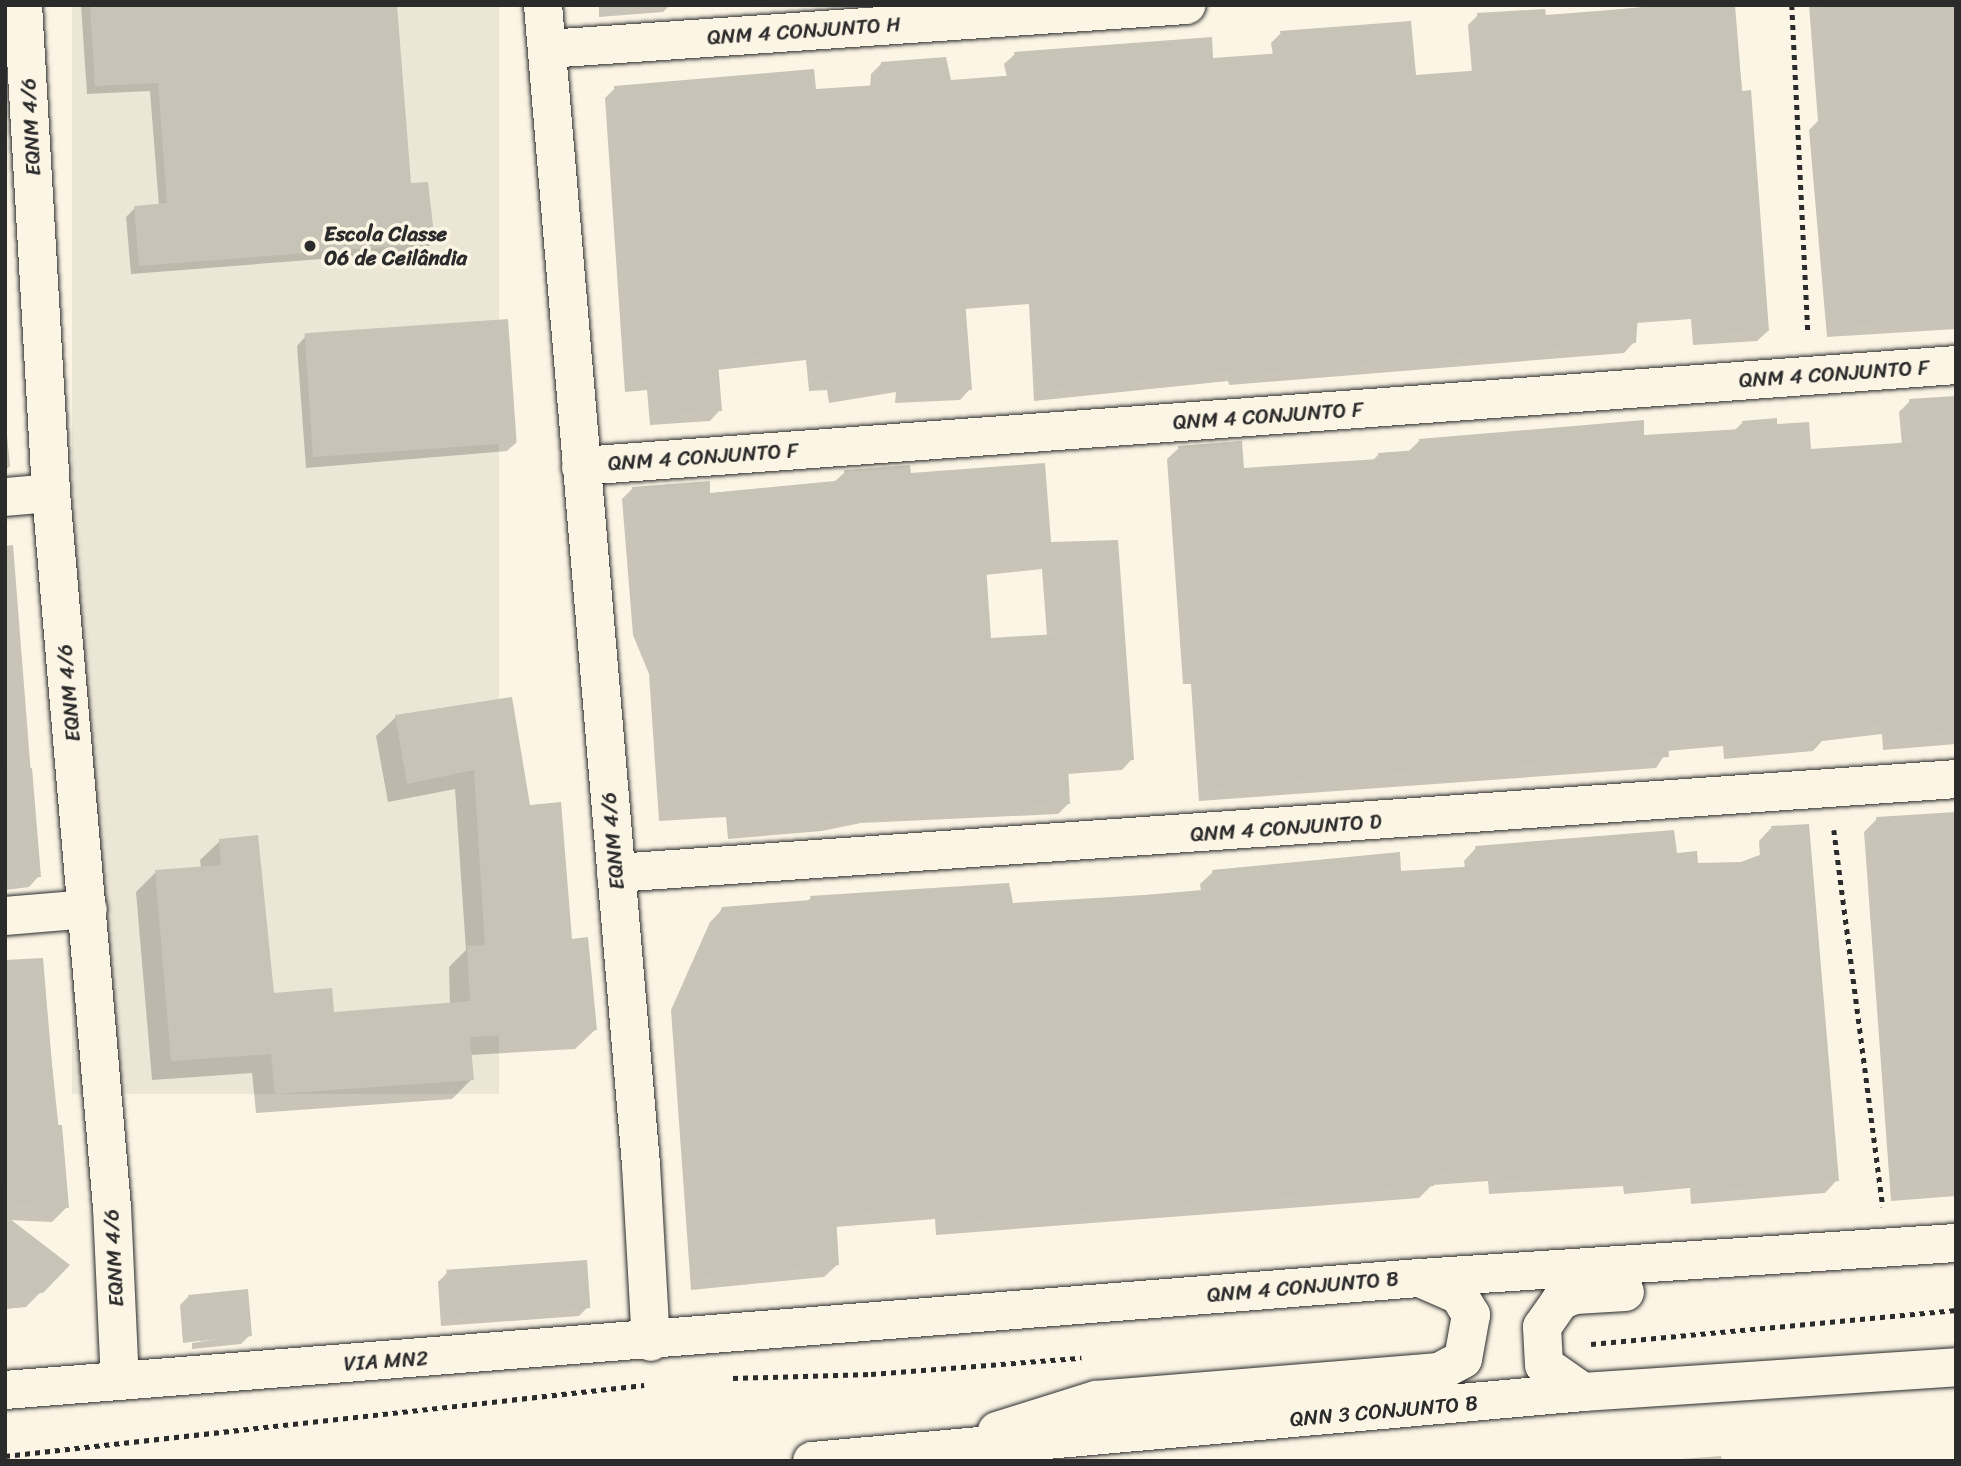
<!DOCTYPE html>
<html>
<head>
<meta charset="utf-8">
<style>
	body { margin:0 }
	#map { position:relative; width:1961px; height:1466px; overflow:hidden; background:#fcf5e5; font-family:Sriracha,sans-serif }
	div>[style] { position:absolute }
	.built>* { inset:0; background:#ece6d7; transform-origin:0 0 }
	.shadow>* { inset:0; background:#0003 }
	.building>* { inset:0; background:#c8c3b7; transform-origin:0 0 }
	.path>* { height:4.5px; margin-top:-2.25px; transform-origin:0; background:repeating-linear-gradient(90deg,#2b2b2b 0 5px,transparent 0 10px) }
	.roads { filter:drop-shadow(0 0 2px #2b2b2b) drop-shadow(0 0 2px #2b2b2b) }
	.street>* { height:38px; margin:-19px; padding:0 19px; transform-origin:19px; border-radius:19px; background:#fcf5e5 }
	.secondary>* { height:38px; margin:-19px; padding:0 19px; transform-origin:19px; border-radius:19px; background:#fcf5e5 }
	.dots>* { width:19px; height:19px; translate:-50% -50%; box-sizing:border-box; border:4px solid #fcf5e5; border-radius:50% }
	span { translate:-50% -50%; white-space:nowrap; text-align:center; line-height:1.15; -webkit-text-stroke:7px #fcf5e5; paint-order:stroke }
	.street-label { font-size:21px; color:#2b2b2b }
	.poi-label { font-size:21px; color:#2b2b2b; font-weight:700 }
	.left { translate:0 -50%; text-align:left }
	.frame { position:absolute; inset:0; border:7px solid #2b2b2b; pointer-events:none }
</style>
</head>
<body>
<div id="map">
	<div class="built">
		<i style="left:72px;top:5px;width:427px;height:1089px"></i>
	</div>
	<div class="shadow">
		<i style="clip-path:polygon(81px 5px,395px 5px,409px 185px,433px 242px,424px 251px,131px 274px,126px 217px,135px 208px,159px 206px,150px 91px,87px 94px)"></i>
		<i style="clip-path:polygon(599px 5px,670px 5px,663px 12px,599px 17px)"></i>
		<i style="clip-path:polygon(1663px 5px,1733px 5px,1768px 331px,1757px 341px,1693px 345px,1691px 319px,1636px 323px,1634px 342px,1624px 353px,1229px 385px,1228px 381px,1034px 401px,1029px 304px,964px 309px,970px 389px,960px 400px,895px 403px,896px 392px,829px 403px,827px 390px,809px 391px,806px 360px,717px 370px,720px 410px,710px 421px,650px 425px,647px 390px,625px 392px,605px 98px,615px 88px,814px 91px,870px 87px,871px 74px,882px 63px,949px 81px,1007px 77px,1004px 64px,1015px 54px,1211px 60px,1273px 55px,1271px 43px,1281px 33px,1415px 77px,1472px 73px,1468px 25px,1478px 15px,1544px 17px)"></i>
		<i style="clip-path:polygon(1809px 5px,1956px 5px,1956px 329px,1827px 337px,1809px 130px,1818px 121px)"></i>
		<i style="clip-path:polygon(305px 337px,516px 443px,507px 451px,306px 468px,297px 346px)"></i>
		<i style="clip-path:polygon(1956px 397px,1956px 744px,1883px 750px,1882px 734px,1822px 741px,1813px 751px,1724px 759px,1723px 746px,1667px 751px,1656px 768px,1199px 801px,1191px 684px,1183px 684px,1167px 459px,1179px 448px,1242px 470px,1372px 461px,1378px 455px,1408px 452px,1420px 440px,1643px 437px,1734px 431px,1743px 422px,1776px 426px,1810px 451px,1902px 445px,1899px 412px,1910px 401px)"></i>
		<i style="clip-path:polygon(5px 414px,10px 466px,5px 471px)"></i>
		<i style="clip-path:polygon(evenodd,845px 472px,909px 474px,1050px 544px,1132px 759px,1122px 770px,1067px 774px,1069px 803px,1058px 814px,861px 823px,822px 831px,728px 839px,726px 817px,659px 821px,649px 674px,633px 635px,622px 499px,633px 488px,709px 494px,833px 483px,845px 472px,1042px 569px,1047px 636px,990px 640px,985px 575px,1042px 569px)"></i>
		<i style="clip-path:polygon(13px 545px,39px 876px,29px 887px,5px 890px,5px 546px)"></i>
		<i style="clip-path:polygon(396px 717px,529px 807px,595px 1030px,575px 1049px,470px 1055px,472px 1079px,452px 1099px,256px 1113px,252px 1073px,152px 1080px,136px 892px,156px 872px,201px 868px,200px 860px,220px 841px,272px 994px,332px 1014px,450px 1005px,449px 967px,466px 950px,455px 789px,388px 802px,376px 736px)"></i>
		<i style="clip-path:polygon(1956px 814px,1956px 1196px,1891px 1201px,1864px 832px,1877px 819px)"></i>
		<i style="clip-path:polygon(1771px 828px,1837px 1180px,1825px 1193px,1691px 1204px,1690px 1188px,1624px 1194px,1623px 1186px,1489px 1194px,1488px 1181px,1432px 1185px,1419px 1198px,936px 1235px,935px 1219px,835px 1227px,837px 1265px,824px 1277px,691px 1290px,671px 1010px,710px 922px,723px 909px,806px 902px,811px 898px,1012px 905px,1201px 891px,1200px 884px,1213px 872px,1400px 873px,1465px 869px,1464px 861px,1476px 848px,1676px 855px,1697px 865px,1741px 864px,1760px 857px,1759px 841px)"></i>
		<i style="clip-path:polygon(41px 960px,67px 1207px,52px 1222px,9px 1220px,67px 1265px,26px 1307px,5px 1309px,5px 963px)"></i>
		<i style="clip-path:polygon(447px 1273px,588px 1307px,579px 1316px,441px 1326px,438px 1282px)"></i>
		<i style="clip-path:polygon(189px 1296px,250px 1335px,241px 1344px,192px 1349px,192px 1343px,243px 1335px,183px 1343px,180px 1305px)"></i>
		<i style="clip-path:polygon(1721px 1456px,1722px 1461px,1656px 1461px)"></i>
	</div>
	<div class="building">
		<i style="clip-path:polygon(90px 5px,397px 5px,411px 183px,428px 182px,435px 243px,139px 266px,134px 206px,167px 203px,158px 83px,95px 86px)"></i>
		<i style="clip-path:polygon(1675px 5px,1735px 5px,1742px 91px,1751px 90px,1769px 331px,1703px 336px,1701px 310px,1638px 314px,1636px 343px,1239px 376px,1238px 372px,1044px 391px,1039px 294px,965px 300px,972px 390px,905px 393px,905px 383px,838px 394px,837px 380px,819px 382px,816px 350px,718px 362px,722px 411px,660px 415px,657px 380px,635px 382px,614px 86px,814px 69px,816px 89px,879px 85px,881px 62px,946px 57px,951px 80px,1018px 75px,1014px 52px,1212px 37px,1213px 58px,1284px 53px,1280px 31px,1411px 21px,1416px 75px,1483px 70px,1477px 13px,1545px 9px,1546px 15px)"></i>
		<i style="clip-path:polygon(1821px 5px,1956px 5px,1956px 319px,1838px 327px,1820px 117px,1829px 116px)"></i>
		<i style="left:508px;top:319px;width:124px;height:204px;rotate:86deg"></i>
		<i style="clip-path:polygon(1956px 396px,1956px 732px,1894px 739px,1893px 723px,1825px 732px,1826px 740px,1735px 748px,1734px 735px,1668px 741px,1669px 757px,1338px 777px,1210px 791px,1202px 674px,1194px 674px,1178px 446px,1242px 441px,1244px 468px,1378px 459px,1378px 453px,1418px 450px,1419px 439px,1644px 420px,1644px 435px,1742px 429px,1742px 421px,1777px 418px,1777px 424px,1809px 422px,1811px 449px,1913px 442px,1909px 399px)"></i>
		<i style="clip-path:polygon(evenodd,1045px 463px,1051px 542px,1118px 540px,1134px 760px,1068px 764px,1070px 804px,870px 813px,870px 817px,834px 821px,738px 829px,736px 807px,669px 811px,659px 663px,643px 624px,632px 487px,710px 481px,710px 493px,845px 480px,844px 470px,910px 465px,911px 473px,1045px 463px,1053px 559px,1057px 634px,991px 638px,986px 566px,1053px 559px)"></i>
		<i style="clip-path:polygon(512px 697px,530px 805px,561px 802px,572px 939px,588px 937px,597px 1030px,470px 1037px,474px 1080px,275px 1094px,271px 1054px,171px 1061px,155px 870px,221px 865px,219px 839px,258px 835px,274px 993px,332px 988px,334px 1012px,470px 1001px,467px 946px,485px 945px,474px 770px,407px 784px,395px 715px)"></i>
		<i style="clip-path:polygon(32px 768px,41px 877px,5px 880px,5px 769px)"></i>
		<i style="clip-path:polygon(1956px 812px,1956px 1186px,1903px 1189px,1876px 817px)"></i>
		<i style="clip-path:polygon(1809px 824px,1839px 1181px,1703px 1192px,1702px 1176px,1636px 1182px,1636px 1174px,1501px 1182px,1500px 1169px,1433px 1174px,1434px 1186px,948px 1224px,947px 1207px,902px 1210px,836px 1216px,839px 1265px,703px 1278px,683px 996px,722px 907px,811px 900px,810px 896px,1009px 883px,1013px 903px,1145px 895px,1214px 889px,1212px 870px,1400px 852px,1401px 871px,1479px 866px,1475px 846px,1674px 830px,1677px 853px,1697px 851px,1698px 863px,1741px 862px,1773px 850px,1771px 826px)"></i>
		<i style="clip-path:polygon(43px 958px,57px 1125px,62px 1125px,69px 1208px,10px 1205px,10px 1184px,5px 1185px,5px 960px)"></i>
		<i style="clip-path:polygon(10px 1219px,70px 1265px,43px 1293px,12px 1296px)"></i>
		<i style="left:587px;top:1260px;width:48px;height:141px;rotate:86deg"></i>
		<i style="clip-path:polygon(248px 1289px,252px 1336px,200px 1341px,200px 1334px,191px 1335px,188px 1295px)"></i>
	</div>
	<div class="path">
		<i style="left:1792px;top:5px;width:328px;rotate:87.2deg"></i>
		<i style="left:1834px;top:830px;width:380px;rotate:82.6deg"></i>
		<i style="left:1591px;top:1344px;width:367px;rotate:-5.3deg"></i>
		<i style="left:733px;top:1378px;width:138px;rotate:-1.7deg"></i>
		<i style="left:871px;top:1374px;width:211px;rotate:-4.4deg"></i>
		<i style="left:5px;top:1456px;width:643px;rotate:-6.34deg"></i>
	</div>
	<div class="roads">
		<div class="street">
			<i style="left:23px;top:5px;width:489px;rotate:86.7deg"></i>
			<i style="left:51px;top:493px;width:717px;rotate:85.12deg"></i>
			<i style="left:112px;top:1207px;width:173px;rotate:87.4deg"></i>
			<i style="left:543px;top:5px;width:1164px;rotate:85.17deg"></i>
			<i style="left:641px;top:1165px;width:177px;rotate:86.8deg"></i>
			<i style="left:547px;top:49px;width:641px;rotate:-3.94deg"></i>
			<i style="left:581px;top:466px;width:1379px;rotate:-4.2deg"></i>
			<i style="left:5px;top:497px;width:46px;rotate:-5deg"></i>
			<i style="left:616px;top:873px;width:1343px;rotate:-4.01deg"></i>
			<i style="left:5px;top:916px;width:83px;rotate:-4.8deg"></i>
		</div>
		<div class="secondary">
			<i style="left:5px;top:1390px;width:1419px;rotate:-4.53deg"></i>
			<i style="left:1420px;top:1278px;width:537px;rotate:-3.74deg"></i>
			<i style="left:1583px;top:1392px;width:47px;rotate:-145.3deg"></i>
			<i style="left:1544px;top:1365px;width:38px;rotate:-93deg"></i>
			<i style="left:1542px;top:1327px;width:32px;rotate:-55deg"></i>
			<i style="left:1560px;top:1301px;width:16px;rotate:-22deg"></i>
			<i style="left:1575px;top:1295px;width:50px;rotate:-3.4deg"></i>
			<i style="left:997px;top:1431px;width:104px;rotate:-17.4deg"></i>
			<i style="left:1096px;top:1400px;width:344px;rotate:-4.7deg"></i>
			<i style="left:1439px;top:1372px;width:27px;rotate:-28deg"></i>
			<i style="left:1463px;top:1359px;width:45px;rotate:-79.7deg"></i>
			<i style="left:1471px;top:1315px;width:23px;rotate:-121deg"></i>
			<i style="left:1459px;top:1295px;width:43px;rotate:-156.4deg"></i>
			<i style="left:812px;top:1461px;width:774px;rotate:-5.11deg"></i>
			<i style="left:1583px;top:1392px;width:374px;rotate:-3.8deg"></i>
		</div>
	</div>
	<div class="dots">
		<i style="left:310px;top:246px;background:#2b2b2b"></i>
	</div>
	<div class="street-label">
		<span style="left:804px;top:31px;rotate:-4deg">QNM 4 CONJUNTO H</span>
		<span style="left:31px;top:127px;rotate:-93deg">EQNM 4/6</span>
		<span style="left:1834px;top:374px;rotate:-4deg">QNM 4 CONJUNTO F</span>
		<span style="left:1268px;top:416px;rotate:-4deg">QNM 4 CONJUNTO F</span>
		<span style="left:703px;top:457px;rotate:-4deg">QNM 4 CONJUNTO F</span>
		<span style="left:69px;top:693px;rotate:-95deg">EQNM 4/6</span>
		<span style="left:1286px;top:828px;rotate:-4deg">QNM 4 CONJUNTO D</span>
		<span style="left:613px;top:841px;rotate:-95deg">EQNM 4/6</span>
		<span style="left:114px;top:1258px;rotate:-93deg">EQNM 4/6</span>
		<span style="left:1303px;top:1287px;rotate:-5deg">QNM 4 CONJUNTO B</span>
		<span style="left:386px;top:1361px;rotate:-4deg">VIA MN2</span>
		<span style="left:1384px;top:1411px;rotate:-5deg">QNN 3 CONJUNTO B</span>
	</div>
	<div class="poi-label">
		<span class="left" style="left:324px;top:246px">Escola Classe<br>06 de Ceilândia</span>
	</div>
	<div class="frame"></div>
</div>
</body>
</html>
